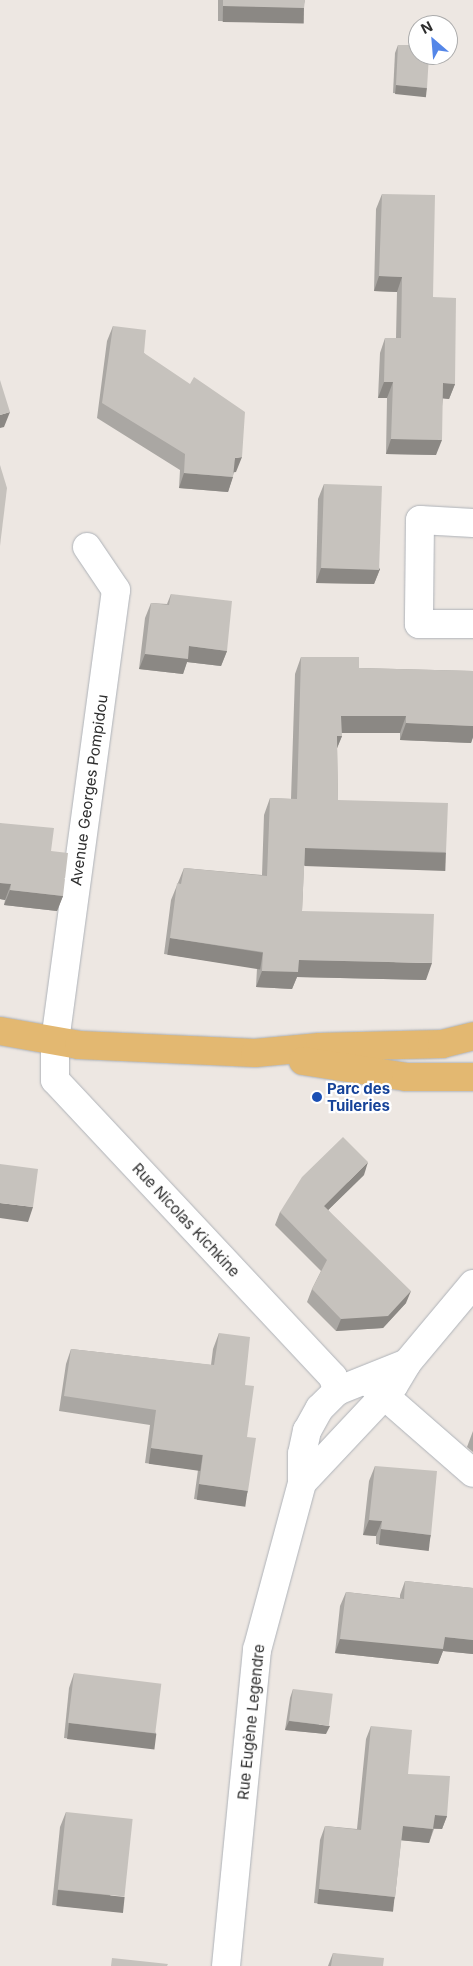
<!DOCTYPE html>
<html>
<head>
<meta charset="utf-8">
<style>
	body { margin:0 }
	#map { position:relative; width:473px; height:1966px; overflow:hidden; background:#ede7e2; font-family:Inter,sans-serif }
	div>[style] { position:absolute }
	.roads { filter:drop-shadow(0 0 1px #aeb2b8) drop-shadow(0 0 1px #aeb2b8) }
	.minor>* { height:28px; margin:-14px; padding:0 14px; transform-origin:14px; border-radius:14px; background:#fff }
	.major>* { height:28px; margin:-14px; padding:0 14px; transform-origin:14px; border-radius:14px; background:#e3b871 }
	.wall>* { inset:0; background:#aaa7a3 }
	.shaded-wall>* { inset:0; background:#8b8884; transform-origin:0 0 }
	.building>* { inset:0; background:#c6c2bd; transform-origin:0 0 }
	.dots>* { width:14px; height:14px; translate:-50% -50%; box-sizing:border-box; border:2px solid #fff; border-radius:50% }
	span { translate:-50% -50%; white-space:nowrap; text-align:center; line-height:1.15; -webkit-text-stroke:4.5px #fff; paint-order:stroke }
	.street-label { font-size:15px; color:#2e2e2e }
	.transit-label { font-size:15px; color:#164399; font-weight:700 }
	.left { translate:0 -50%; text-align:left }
	.north { position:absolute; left:408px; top:15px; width:50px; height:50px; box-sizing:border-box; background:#fff; border:1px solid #ababab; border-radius:50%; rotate:333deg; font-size:14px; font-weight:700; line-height:20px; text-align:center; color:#2e2e2e }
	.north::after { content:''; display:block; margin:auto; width:18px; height:22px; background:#5486e8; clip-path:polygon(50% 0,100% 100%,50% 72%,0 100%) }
</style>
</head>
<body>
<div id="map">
	<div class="roads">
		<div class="minor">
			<i style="left:473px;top:523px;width:53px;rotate:-176.8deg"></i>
			<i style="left:420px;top:520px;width:104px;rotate:90.6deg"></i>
			<i style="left:419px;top:624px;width:54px"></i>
			<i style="left:87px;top:547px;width:52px;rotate:56deg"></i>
			<i style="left:116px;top:590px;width:457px;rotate:97.7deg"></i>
			<i style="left:55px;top:1043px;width:37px;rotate:90deg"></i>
			<i style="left:55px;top:1080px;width:407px;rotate:46.9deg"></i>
			<i style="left:333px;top:1377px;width:15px;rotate:74deg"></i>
			<i style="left:371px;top:1384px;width:135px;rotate:41.1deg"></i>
			<i style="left:302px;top:1483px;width:134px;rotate:-46.8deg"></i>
			<i style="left:394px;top:1385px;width:26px;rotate:-59deg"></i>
			<i style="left:407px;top:1363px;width:103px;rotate:-50.1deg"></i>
			<i style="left:226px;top:1966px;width:318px;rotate:-84.4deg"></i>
			<i style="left:257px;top:1650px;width:173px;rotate:-74.9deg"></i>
			<i style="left:302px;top:1483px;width:29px;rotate:-90deg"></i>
			<i style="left:302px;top:1454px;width:24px;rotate:-78deg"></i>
			<i style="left:307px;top:1431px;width:26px;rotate:-61deg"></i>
			<i style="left:320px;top:1408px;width:24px;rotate:-45deg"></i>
			<i style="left:337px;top:1391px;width:75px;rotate:-21.8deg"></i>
		</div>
		<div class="major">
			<i style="left:0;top:1031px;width:80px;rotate:10deg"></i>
			<i style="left:79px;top:1045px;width:176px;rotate:2.6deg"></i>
			<i style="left:255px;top:1053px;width:65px;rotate:-5.3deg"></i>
			<i style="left:320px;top:1047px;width:122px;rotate:-1.4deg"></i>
			<i style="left:442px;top:1044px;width:32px;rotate:-14deg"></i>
			<i style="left:303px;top:1061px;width:104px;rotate:8.8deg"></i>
			<i style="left:406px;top:1077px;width:67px"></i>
		</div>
	</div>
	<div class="wall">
		<i style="clip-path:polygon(218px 0,305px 0,299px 23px,218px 21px)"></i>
		<i style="clip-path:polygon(398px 45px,427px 88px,424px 96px,393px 93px,395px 53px)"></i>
		<i style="clip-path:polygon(382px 194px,433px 297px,455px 384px,449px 399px,443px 398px,436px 455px,386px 454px,387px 398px,378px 398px,380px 353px,385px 338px,396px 338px,397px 292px,374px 291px,376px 209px)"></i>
		<i style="clip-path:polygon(113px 326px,144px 353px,236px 472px,234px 472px,228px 492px,179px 488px,180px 470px,97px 418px,107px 341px)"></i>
		<i style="clip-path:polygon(324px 484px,380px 569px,374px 584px,316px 583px,318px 499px)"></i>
		<i style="clip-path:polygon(171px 594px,227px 651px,221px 666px,187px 662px,183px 674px,139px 669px,145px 618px,151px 603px,167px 604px)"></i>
		<i style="clip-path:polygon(301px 657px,359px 668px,473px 671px,473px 737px,471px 743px,400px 740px,400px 733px,341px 733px,342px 736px,337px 748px,338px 800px,446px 852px,440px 869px,304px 865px,302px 911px,426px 980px,297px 977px,292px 989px,256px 987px,257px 968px,164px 954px,171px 900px,184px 868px,262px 875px,264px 815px,270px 798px,291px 799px,295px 674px)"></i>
		<i style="clip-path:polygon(0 823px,51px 851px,63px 896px,57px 911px,4px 905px,5px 900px,0 899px)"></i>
		<i style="clip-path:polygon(364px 1175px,328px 1210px,406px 1303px,383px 1328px,336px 1331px,307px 1302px,312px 1289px,321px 1271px,275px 1225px,280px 1212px)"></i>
		<i style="clip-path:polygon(219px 1333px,245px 1385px,248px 1491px,243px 1506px,194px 1499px,198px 1470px,145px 1463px,150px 1425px,59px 1411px,66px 1364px,71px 1349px,211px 1365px,213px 1349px)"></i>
		<i style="clip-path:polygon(473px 1431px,473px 1452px,467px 1447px)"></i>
		<i style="clip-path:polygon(375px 1466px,431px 1535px,426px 1550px,376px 1544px,376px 1536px,363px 1535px,369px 1481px)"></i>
		<i style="clip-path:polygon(405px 1581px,473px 1588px,473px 1654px,443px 1651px,438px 1664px,335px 1653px,340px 1606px,346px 1592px,400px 1598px,400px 1595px)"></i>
		<i style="clip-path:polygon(74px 1673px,156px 1733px,151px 1748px,64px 1738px,69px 1688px)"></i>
		<i style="clip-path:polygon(293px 1689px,326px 1734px,285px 1730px,290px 1698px)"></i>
		<i style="clip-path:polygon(371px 1726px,408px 1774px,447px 1816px,442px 1829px,434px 1829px,429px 1843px,401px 1840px,395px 1897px,390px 1911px,314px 1903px,320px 1840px,325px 1826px,357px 1829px,366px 1739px)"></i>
		<i style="clip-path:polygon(66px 1812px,119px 1912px,52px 1905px,60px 1827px)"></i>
		<i style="clip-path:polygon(333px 1953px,383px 1966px,328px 1966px)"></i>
	</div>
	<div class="shaded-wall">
		<i style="left:223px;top:6px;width:81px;height:16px;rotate:1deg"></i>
		<i style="left:396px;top:85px;width:31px;height:9px;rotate:6deg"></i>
		<i style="clip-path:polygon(379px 276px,402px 277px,397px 292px,374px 291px)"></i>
		<i style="clip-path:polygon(384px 382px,393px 382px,387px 398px,378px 398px)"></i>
		<i style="clip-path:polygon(443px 383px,455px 384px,449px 399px,438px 398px)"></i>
		<i style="clip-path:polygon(10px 412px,4px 427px,0 428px,0 415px)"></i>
		<i style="clip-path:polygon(391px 439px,442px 440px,436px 455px,386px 454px)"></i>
		<i style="clip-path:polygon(242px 457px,236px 472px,229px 473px,235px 458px)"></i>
		<i style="clip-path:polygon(184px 473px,233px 477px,228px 492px,179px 488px)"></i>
		<i style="clip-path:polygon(321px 568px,380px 569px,374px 584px,316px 583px)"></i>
		<i style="clip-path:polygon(189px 646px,227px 651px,221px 666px,187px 662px,183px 674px,139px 669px,145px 654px)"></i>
		<i style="clip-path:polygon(341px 716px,406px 716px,400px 733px,335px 733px)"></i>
		<i style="clip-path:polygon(406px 723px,473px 726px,473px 737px,471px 743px,400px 740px)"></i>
		<i style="clip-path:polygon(337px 736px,342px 736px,335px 753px)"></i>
		<i style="left:305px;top:848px;width:141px;height:18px;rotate:2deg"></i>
		<i style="clip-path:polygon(0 883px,11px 884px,5px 900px,0 899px)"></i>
		<i style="clip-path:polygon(10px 890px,63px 896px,57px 911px,4px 905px)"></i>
		<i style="left:170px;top:938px;width:94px;height:17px;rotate:9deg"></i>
		<i style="clip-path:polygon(299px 960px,432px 963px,426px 980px,297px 977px,292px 989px,256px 987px,262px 971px)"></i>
		<i style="clip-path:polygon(368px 1162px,364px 1175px,319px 1219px,324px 1206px)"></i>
		<i style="clip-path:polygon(0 1203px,33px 1207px,28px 1222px,0 1218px)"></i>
		<i style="clip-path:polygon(411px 1291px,406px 1303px,383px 1328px,336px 1331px,341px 1319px)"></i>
		<i style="left:151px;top:1448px;width:52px;height:16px;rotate:8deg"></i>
		<i style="left:199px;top:1484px;width:49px;height:16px;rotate:8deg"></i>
		<i style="clip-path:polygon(369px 1520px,382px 1521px,376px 1536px,363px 1535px)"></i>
		<i style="left:381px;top:1529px;width:50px;height:16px;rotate:7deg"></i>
		<i style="clip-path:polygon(445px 1637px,473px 1640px,473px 1654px,443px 1651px,438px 1664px,335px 1653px,340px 1639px)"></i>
		<i style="clip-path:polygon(289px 1721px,330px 1726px,326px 1734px,285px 1730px)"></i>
		<i style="left:69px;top:1723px;width:88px;height:16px;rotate:7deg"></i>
		<i style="clip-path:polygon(435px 1815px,447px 1816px,442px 1829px,430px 1828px)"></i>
		<i style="clip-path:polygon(403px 1826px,433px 1829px,429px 1843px,398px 1840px)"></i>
		<i style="left:319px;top:1889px;width:76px;height:15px;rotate:6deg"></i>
		<i style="left:58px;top:1890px;width:67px;height:16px;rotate:6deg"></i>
	</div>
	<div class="building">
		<i style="clip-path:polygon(223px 0,305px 0,304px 8px,223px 6px)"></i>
		<i style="clip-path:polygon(398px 45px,418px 45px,418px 55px,429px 55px,427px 88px,396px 85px)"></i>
		<i style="clip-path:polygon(382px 194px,435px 195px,433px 297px,456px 298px,455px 384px,443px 383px,442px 440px,391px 439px,393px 382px,384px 382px,385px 338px,401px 338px,402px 277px,379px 276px)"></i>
		<i style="clip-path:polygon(113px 326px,146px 330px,144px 353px,190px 384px,194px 377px,245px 412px,242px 457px,235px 458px,233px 477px,184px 473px,185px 454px,102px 403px)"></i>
		<i style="clip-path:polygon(0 380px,10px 412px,0 415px)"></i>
		<i style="clip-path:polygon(0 465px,7px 488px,0 546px)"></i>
		<i style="left:324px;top:484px;width:58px;height:84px;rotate:2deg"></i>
		<i style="clip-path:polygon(171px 594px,232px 601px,227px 651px,189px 646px,188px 659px,145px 654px,151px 603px,169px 605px)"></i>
		<i style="clip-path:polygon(301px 657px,359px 657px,359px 668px,473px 671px,473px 726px,406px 723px,406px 716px,341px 716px,342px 736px,337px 736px,338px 800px,448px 803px,446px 852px,305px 848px,302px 911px,434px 914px,432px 963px,299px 960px,298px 972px,262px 971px,263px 952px,170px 938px,177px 883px,181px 884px,184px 868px,267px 876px,270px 798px,297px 799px)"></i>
		<i style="clip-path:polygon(0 823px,54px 828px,51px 851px,68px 853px,63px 896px,10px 890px,11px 884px,0 883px)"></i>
		<i style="clip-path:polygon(343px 1137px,368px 1162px,324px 1206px,411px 1291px,388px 1316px,341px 1319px,312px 1289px,327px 1260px,280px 1212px,302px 1177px)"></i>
		<i style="clip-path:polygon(0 1164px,38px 1169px,33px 1207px,0 1203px)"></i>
		<i style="clip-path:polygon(219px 1333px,250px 1337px,245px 1385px,254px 1386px,247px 1437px,256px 1438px,248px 1491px,199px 1484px,203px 1455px,151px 1448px,156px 1410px,64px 1396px,71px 1349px,214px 1365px)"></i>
		<i style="clip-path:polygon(375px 1466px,437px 1471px,431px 1535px,381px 1529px,382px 1521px,369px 1520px)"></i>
		<i style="clip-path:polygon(405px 1581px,473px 1588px,473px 1640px,445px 1637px,443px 1649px,340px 1639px,346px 1592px,404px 1599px)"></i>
		<i style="left:74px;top:1673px;width:88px;height:50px;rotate:7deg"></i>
		<i style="left:293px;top:1689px;width:40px;height:32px;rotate:7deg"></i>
		<i style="clip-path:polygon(371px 1726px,412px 1730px,408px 1774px,450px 1776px,447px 1816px,435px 1815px,433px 1829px,403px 1826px,395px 1897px,319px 1889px,325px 1826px,361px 1830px)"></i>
		<i style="left:66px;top:1812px;width:67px;height:78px;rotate:6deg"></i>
		<i style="clip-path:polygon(333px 1953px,384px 1958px,383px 1966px,331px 1966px)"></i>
		<i style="clip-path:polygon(112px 1958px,168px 1964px,167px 1966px,111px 1966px)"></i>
	</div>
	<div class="dots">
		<i style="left:317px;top:1097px;background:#1a4fb4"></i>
	</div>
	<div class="street-label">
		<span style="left:89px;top:790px;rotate:-82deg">Avenue Georges Pompidou</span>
		<span style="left:186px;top:1220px;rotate:47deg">Rue Nicolas Kichkine</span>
		<span style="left:251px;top:1722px;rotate:-84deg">Rue Eugène Legendre</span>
	</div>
	<div class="transit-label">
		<span class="left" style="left:327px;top:1097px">Parc des<br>Tuileries</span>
	</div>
	<div class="north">N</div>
</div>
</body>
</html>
